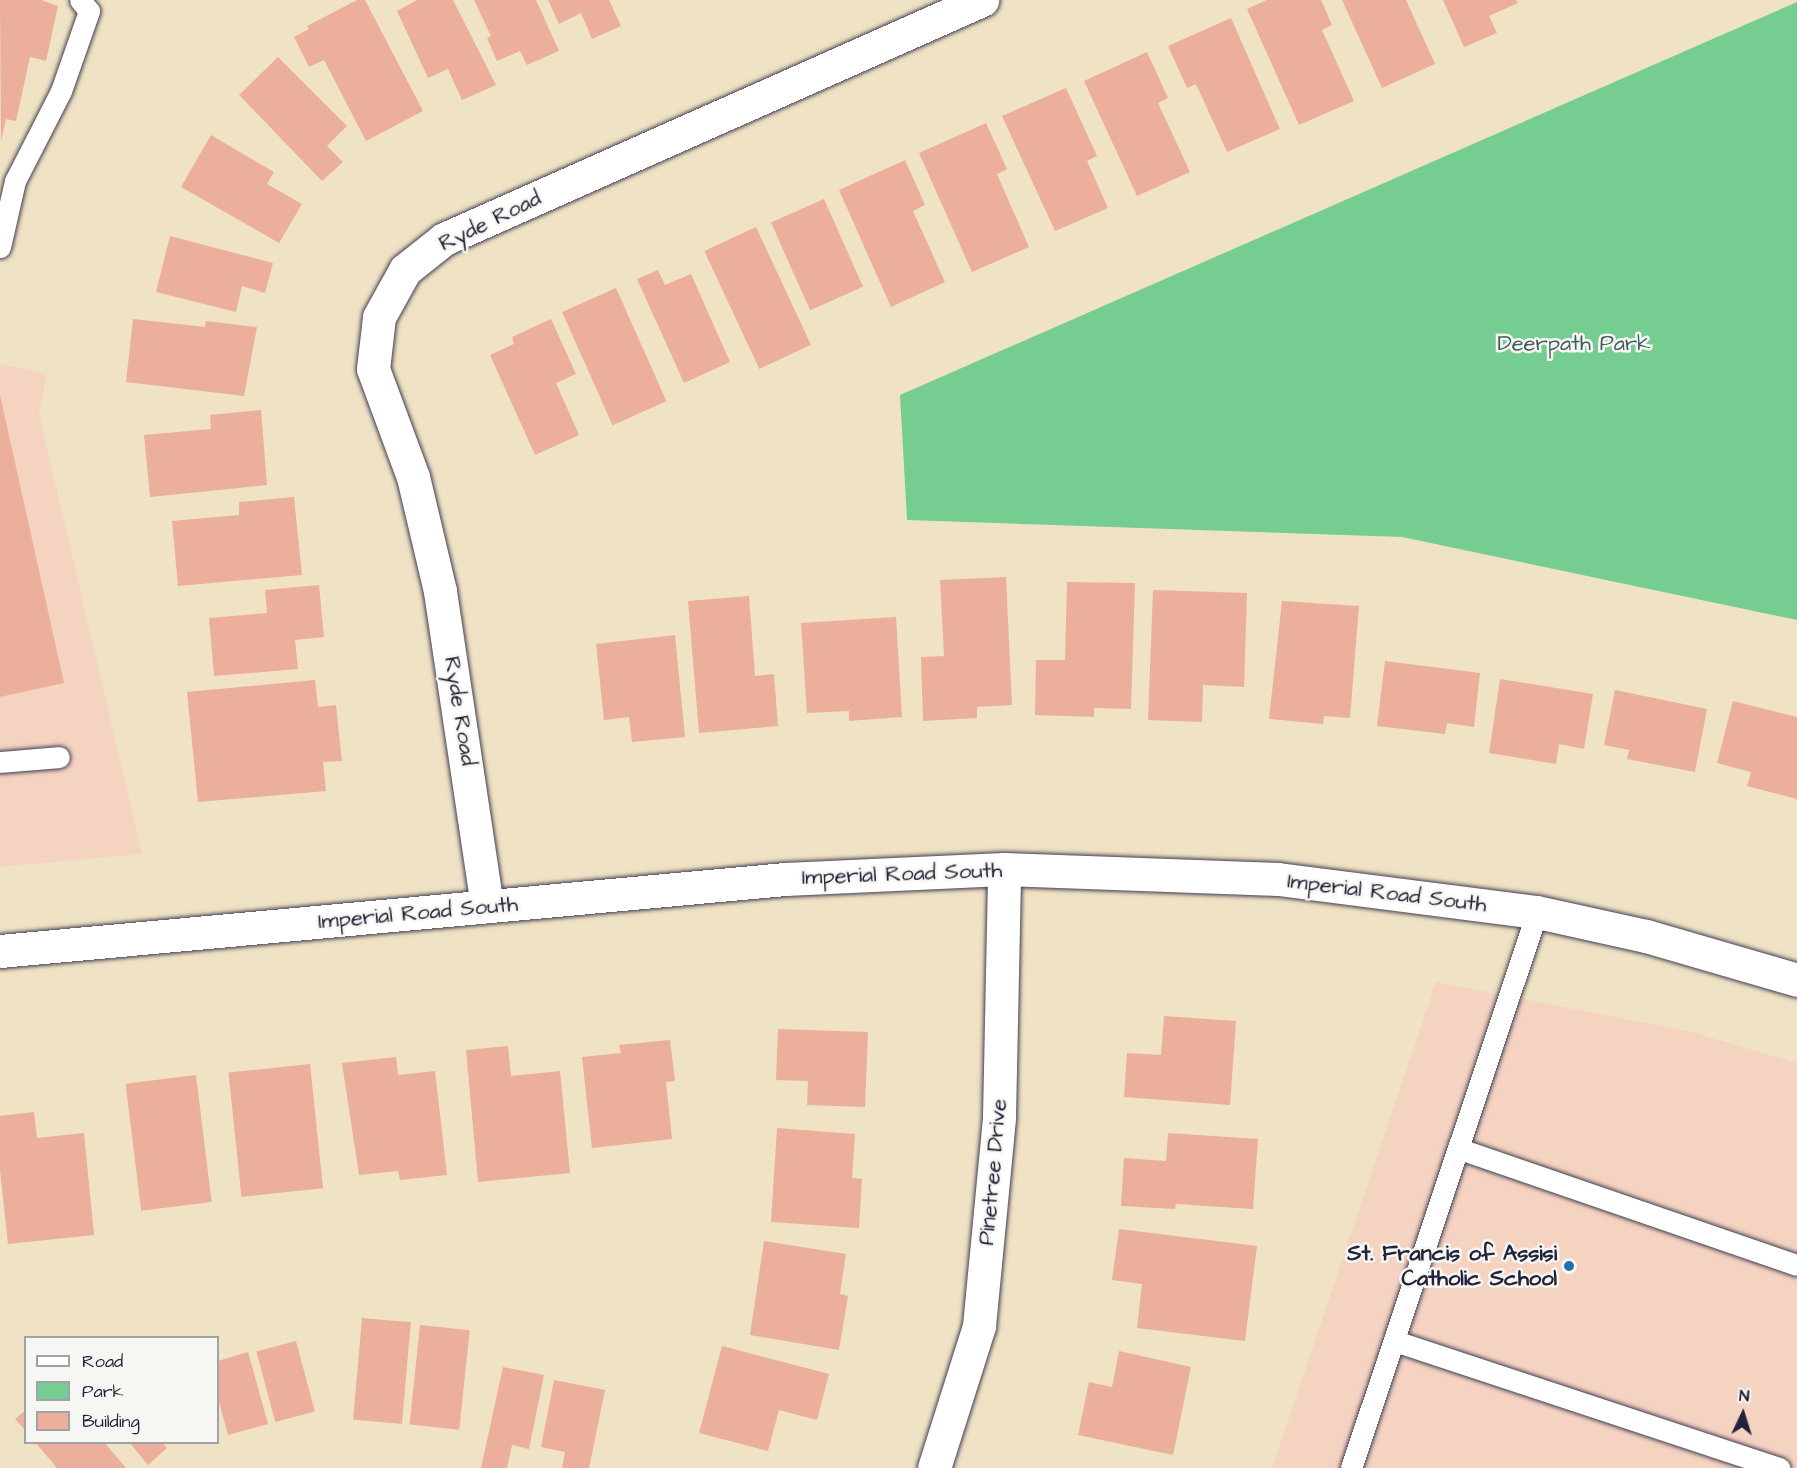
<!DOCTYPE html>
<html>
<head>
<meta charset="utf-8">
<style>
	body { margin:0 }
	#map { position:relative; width:1797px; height:1468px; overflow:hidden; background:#f0e2c5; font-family:"Architects Daughter",sans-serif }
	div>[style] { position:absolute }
	.built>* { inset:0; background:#f5d3c1 }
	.green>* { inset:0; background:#76cd92 }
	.building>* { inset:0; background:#ecaf9c; transform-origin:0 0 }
	.roads { filter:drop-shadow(0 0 2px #413f50) drop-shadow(0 0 2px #413f50) }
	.service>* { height:21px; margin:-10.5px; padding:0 10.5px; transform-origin:10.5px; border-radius:10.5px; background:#fff }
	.minor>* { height:33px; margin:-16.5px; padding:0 16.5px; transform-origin:16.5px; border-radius:16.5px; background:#fff }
	.tertiary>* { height:33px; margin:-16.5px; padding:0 16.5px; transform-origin:16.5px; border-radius:16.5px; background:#fff }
	.dots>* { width:16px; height:16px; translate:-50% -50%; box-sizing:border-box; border:3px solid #f6f6f2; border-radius:50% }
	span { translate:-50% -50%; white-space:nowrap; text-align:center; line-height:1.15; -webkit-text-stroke:5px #f6f6f2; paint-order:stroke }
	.street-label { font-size:22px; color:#22223b }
	.park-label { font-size:22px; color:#3f5e59 }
	.poi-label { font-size:22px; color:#22223b; font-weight:700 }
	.right { translate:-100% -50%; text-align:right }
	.legend { position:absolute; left:24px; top:1336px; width:195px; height:108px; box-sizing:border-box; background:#f6f6f2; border:2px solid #a1a1a9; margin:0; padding:8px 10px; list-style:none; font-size:18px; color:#22223b }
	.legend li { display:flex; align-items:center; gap:12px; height:30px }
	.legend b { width:30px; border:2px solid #a1a1a9 }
	.north { position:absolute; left:1713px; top:1384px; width:60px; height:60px; -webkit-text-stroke:4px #f6f6f2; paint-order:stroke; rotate:4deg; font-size:16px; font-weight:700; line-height:24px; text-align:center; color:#22223b }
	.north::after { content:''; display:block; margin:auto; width:21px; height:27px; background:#22223b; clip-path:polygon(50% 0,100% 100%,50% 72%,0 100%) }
</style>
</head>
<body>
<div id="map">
	<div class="built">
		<i style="clip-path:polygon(0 364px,47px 374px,39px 414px,142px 854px,0 867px)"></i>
		<i style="clip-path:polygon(1436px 982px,1692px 1032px,1797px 1063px,1797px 1468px,1272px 1468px)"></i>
	</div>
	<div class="green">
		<i style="clip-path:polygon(1797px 2px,1797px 620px,1402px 537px,907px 520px,900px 395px)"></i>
	</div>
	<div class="building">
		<i style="clip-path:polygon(0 0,41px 0,58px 6px,46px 61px,30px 57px,16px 121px,6px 119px,1px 141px)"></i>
		<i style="clip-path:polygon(357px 0,365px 0,423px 111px,366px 141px,324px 60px,309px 67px,294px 37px,309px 29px,307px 26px)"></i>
		<i style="clip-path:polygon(417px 0,453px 0,496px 85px,462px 100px,448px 69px,428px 78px,397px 11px)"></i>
		<i style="clip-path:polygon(474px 0,536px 0,559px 51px,527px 65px,520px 51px,497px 61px,487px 38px,491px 36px)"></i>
		<i style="clip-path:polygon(548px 0,609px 0,621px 26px,592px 39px,581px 13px,559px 24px)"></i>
		<i style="clip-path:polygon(1267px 0,1321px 0,1332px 25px,1322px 30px,1354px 101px,1299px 125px,1247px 9px)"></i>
		<i style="clip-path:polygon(1342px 0,1406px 0,1435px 64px,1382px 88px)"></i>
		<i style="clip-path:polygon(1443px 0,1516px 0,1518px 3px,1489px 16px,1497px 33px,1464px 47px)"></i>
		<i style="clip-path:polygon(1231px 18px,1280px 129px,1227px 152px,1196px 84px,1187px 88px,1168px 46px)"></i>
		<i style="clip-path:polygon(1147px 52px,1168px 98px,1158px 103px,1190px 172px,1137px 196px,1084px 81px)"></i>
		<i style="clip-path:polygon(278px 57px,347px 126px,327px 146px,343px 162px,322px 181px,239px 95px)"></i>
		<i style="clip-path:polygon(1066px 88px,1097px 156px,1087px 161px,1108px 208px,1055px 231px,1002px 116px)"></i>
		<i style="clip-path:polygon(986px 123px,1007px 169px,997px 174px,1029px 247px,972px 272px,919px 153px)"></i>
		<i style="clip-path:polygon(211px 135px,274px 172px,267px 184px,302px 204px,279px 243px,181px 187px)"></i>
		<i style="clip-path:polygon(905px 160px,925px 205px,913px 211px,945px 282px,891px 307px,839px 190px)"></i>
		<i style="left:824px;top:199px;width:96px;height:58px;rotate:66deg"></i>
		<i style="left:756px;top:227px;width:130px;height:57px;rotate:65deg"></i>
		<i style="clip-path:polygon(170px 236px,273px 263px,265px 293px,242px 286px,236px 312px,156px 292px)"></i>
		<i style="clip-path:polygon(658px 270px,665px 285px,691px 274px,730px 362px,684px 383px,637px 279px)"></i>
		<i style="left:616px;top:288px;width:124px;height:59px;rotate:66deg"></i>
		<i style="clip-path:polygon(133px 319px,205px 327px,206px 321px,257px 327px,244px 396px,126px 382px)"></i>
		<i style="clip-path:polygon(551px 319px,576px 374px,556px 383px,579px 435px,535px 455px,490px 355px,514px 344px,512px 337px)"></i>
		<i style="clip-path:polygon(0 395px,64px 683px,0 697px)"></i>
		<i style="clip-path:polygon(261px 410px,267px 485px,150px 497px,144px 435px,211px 429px,210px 415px)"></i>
		<i style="clip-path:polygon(294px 497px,302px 575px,178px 586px,172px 521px,239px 515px,239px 502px)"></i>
		<i style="clip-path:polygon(1006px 577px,1012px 705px,977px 707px,977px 718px,923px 721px,921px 657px,944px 656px,940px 580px)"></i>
		<i style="clip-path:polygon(1067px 582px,1135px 583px,1131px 709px,1094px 708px,1094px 717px,1035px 715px,1036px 660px,1065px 660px)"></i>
		<i style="clip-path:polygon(319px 585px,324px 637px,295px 640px,298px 669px,214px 676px,209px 618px,267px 613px,265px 590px)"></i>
		<i style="clip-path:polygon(1153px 590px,1247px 593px,1244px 687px,1203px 685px,1202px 722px,1148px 720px)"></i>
		<i style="clip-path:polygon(749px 596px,755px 676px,774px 674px,778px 726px,699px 733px,688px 601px)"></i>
		<i style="clip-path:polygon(1282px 601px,1359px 606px,1350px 718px,1324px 716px,1323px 724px,1269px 719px)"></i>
		<i style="clip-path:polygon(896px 617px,902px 717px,849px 721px,849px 711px,807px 713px,801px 623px)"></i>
		<i style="clip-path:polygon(675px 635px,685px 737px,632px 742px,629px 717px,604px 720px,596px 644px)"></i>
		<i style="clip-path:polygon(1385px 661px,1480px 673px,1474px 727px,1447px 723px,1445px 734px,1377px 726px)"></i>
		<i style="clip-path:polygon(1500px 679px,1593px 694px,1584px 749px,1559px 744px,1556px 764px,1489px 753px)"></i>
		<i style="clip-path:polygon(315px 680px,318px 707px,336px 705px,339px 734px,342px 761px,323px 762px,326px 791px,198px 802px,187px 692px)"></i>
		<i style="clip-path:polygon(1615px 690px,1707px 709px,1695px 772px,1627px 759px,1629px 750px,1604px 745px)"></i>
		<i style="clip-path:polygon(1733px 701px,1797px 717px,1797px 799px,1747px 786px,1751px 772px,1717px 763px)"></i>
		<i style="clip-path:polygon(1164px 1016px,1236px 1021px,1230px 1105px,1124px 1097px,1127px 1053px,1161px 1055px)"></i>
		<i style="clip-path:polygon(778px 1029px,868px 1032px,865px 1107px,807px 1105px,808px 1081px,776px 1080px)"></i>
		<i style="clip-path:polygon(670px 1040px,675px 1081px,666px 1082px,672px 1139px,592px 1148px,582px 1057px,621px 1053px,619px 1045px)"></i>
		<i style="clip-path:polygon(508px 1046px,511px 1076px,560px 1071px,570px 1173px,478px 1182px,466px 1050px)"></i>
		<i style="clip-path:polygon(396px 1057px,398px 1075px,435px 1071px,447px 1175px,400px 1180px,398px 1171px,359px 1175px,342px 1063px)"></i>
		<i style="left:310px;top:1064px;width:125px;height:82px;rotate:84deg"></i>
		<i style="left:196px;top:1075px;width:128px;height:71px;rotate:83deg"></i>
		<i style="clip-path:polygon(34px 1112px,37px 1138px,84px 1133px,94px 1235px,8px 1244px,0 1170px,0 1116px)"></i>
		<i style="clip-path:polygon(777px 1128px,855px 1134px,852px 1178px,862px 1179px,859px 1228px,771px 1222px)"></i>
		<i style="clip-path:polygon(1168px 1133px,1258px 1139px,1253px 1209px,1176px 1204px,1175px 1209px,1121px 1206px,1124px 1158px,1166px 1161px)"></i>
		<i style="clip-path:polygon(1119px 1229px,1257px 1246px,1245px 1341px,1137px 1328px,1142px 1284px,1112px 1280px)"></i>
		<i style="clip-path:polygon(764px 1241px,846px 1254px,840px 1294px,848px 1296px,839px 1350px,750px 1335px)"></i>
		<i style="left:362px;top:1318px;width:49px;height:102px;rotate:5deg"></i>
		<i style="left:420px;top:1325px;width:50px;height:100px;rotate:6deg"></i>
		<i style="left:296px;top:1341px;width:73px;height:41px;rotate:75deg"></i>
		<i style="clip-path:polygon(722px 1346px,829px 1374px,817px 1420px,779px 1410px,768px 1451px,699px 1433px)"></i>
		<i style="clip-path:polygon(1119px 1351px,1191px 1367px,1173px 1455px,1078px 1435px,1089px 1382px,1112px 1387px)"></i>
		<i style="clip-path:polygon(248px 1352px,268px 1424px,228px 1435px,218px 1398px,218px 1361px)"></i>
		<i style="clip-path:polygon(503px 1367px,544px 1375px,529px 1449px,512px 1445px,507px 1468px,481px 1468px)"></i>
		<i style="clip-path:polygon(554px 1380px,605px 1390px,589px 1468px,562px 1468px,565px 1452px,541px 1447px)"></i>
		<i style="clip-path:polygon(26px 1410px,26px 1431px,15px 1419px)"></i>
		<i style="clip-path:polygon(35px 1442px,104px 1442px,126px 1468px,57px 1468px)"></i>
		<i style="clip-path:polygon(129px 1442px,162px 1442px,167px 1448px,148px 1465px)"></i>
	</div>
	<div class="roads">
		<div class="service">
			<i style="left:0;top:247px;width:68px;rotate:-77.2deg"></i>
			<i style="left:15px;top:181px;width:101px;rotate:-62.9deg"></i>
			<i style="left:61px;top:91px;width:85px;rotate:-70.7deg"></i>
			<i style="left:89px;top:11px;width:14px;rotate:-129deg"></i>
			<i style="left:0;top:762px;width:59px;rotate:-4.8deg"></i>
			<i style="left:1460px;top:1149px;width:356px;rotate:19deg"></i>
			<i style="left:1395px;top:1341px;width:405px;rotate:18.3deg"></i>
			<i style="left:1351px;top:1468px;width:586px;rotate:-71.5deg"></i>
		</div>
		<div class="minor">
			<i style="left:487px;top:906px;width:318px;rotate:-98.5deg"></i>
			<i style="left:440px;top:591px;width:117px;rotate:-103.3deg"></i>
			<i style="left:413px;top:477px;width:115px;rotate:-110.3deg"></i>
			<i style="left:373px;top:369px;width:52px;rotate:-83.4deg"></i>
			<i style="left:379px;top:317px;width:54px;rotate:-61deg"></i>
			<i style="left:405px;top:270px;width:50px;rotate:-38.5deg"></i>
			<i style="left:444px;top:239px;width:589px;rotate:-23.95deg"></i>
			<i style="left:934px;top:1468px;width:149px;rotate:-72.4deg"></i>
			<i style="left:979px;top:1326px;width:210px;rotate:-84.5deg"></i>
			<i style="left:999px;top:1117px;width:248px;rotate:-88.8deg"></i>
		</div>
		<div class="tertiary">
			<i style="left:0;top:951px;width:788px;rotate:-5.24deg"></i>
			<i style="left:785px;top:879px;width:219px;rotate:-2.6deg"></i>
			<i style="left:1004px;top:869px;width:274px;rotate:2.1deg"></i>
			<i style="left:1278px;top:879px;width:261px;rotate:7.3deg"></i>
			<i style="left:1537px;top:912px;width:112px;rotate:12.4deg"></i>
			<i style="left:1646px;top:936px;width:157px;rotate:16.2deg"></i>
		</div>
	</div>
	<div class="dots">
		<i style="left:1569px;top:1266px;background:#1f6fb2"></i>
	</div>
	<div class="street-label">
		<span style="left:490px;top:221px;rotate:-26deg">Ryde Road</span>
		<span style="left:460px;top:711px;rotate:81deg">Ryde Road</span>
		<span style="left:902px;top:874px;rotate:-2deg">Imperial Road South</span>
		<span style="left:1387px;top:893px;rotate:7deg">Imperial Road South</span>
		<span style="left:418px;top:913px;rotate:-5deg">Imperial Road South</span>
		<span style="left:993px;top:1172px;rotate:-85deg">Pinetree Drive</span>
	</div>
	<div class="park-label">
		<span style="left:1574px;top:344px">Deerpath Park</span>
	</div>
	<div class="poi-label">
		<span class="right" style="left:1557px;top:1266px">St. Francis of Assisi<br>Catholic School</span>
	</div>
	<ul class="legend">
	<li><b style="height:8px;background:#fff"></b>Road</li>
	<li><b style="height:16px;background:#76cd92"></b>Park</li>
	<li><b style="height:16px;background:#ecaf9c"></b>Building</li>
	</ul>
	<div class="north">N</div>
</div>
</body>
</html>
